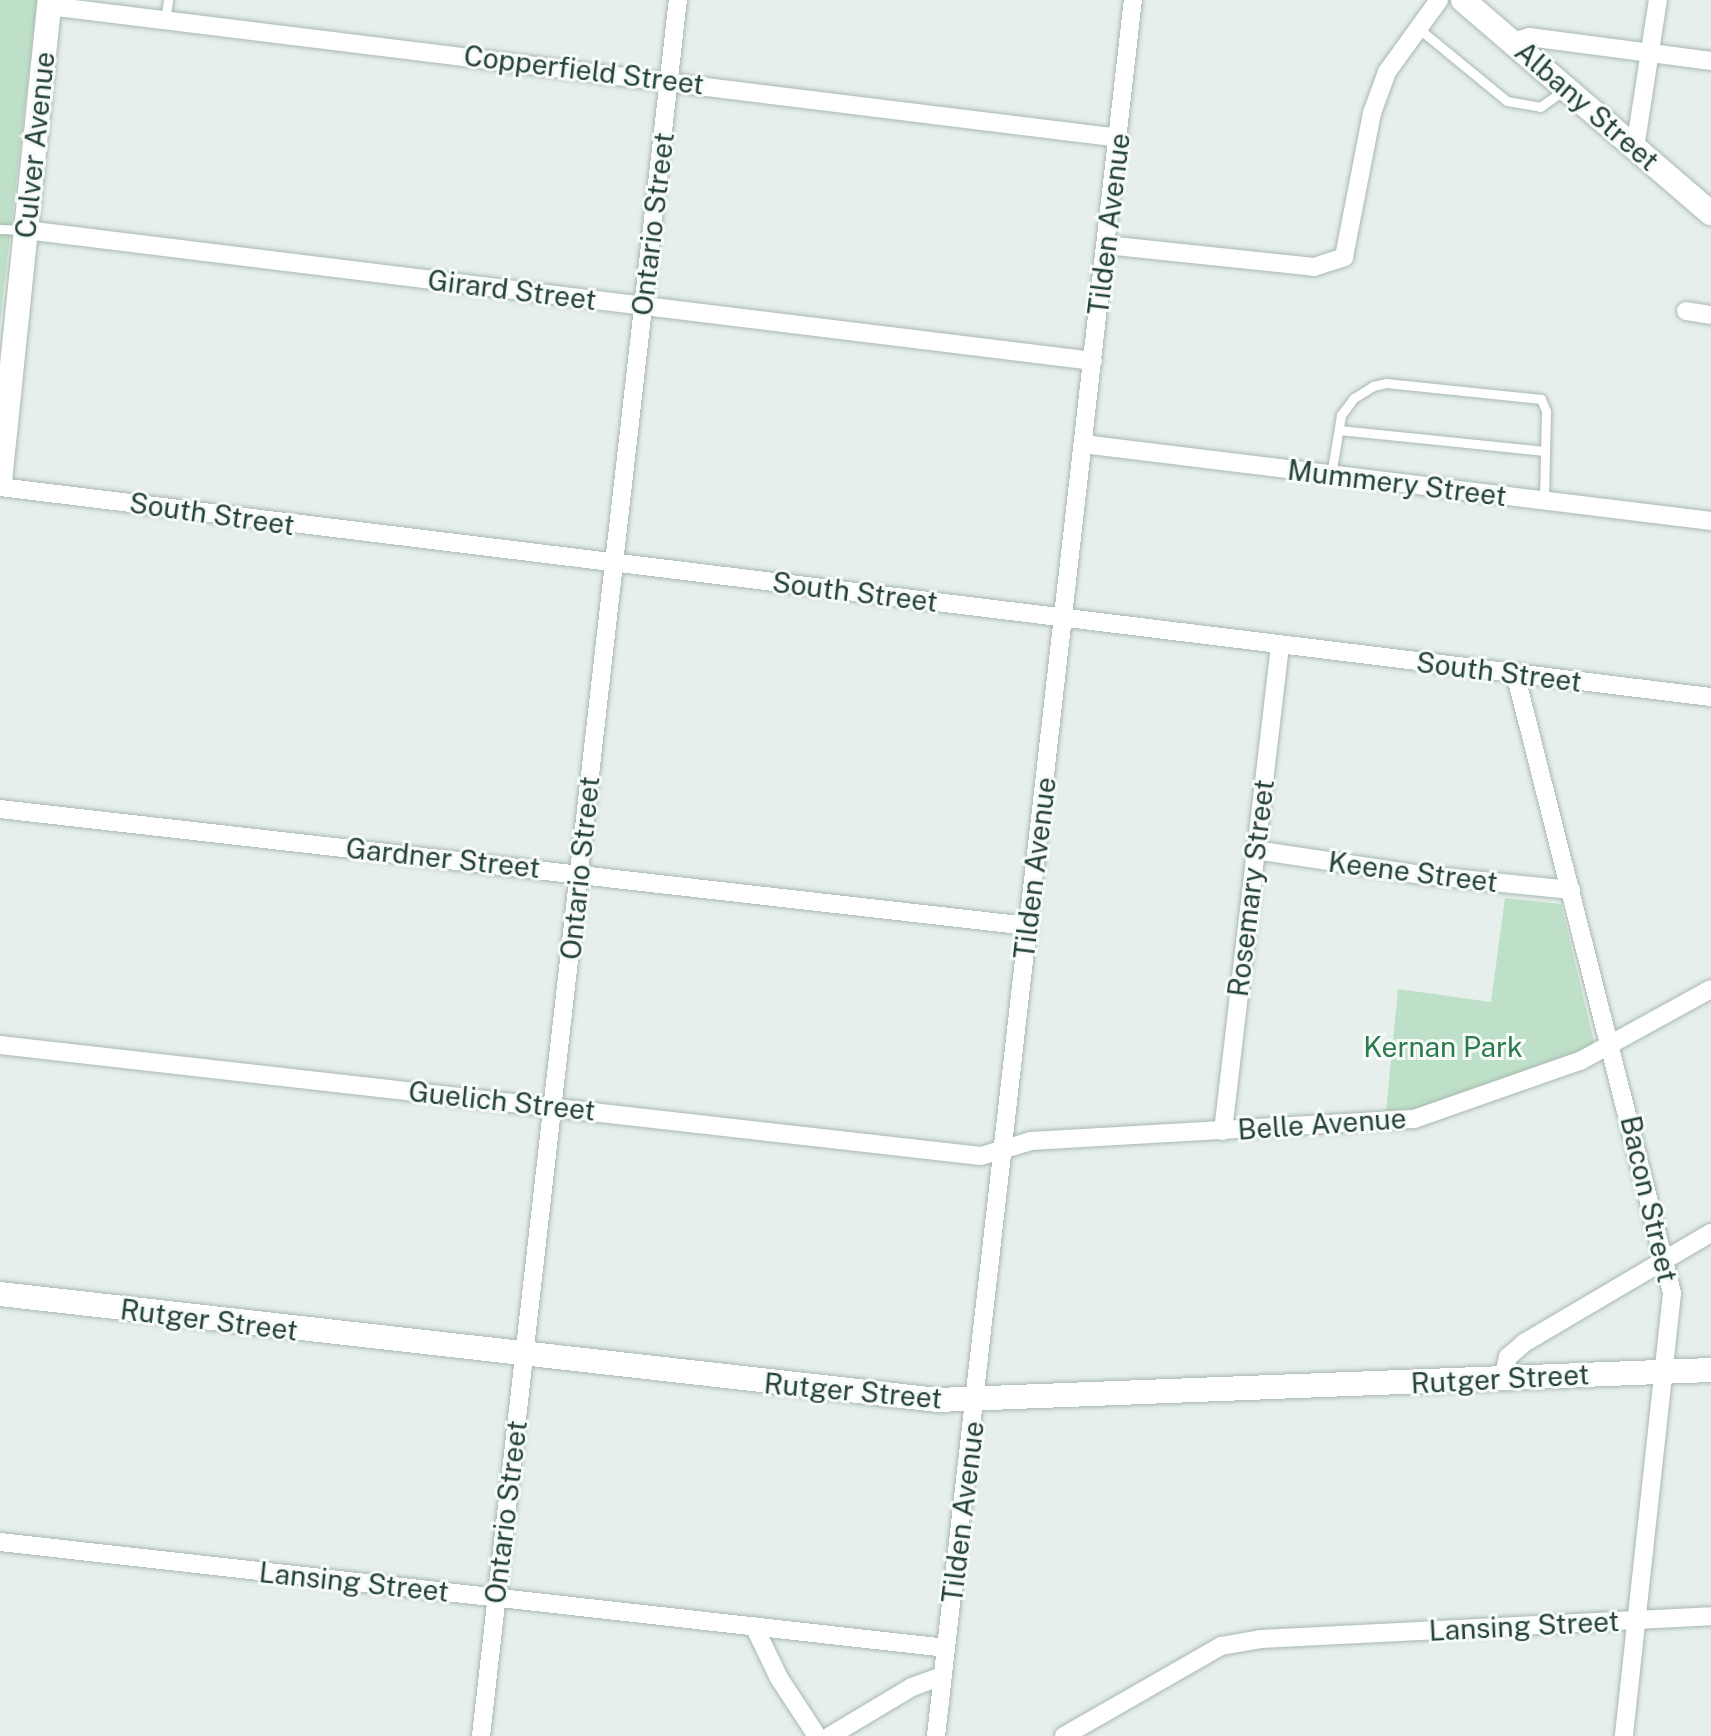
<!DOCTYPE html>
<html>
<head>
<meta charset="utf-8">
<style>
	body { margin:0 }
	#map { position:relative; width:1711px; height:1736px; overflow:hidden; background:#e6efeb; font-family:"Public Sans",sans-serif }
	div>[style] { position:absolute }
	.green>* { inset:0; background:#bfe0c8 }
	.roads { filter:drop-shadow(0 0 2px #a8b8b2) drop-shadow(0 0 2px #a8b8b2) }
	.lane>* { height:9px; margin:-4.5px; padding:0 4.5px; transform-origin:4.5px; border-radius:4.5px; background:#fff }
	.street>* { height:18px; margin:-9px; padding:0 9px; transform-origin:9px; border-radius:9px; background:#fff }
	.secondary>* { height:24px; margin:-12px; padding:0 12px; transform-origin:12px; border-radius:12px; background:#fff }
	span { translate:-50% -50%; white-space:nowrap; text-align:center; line-height:1.15; -webkit-text-stroke:6px #f7fbf9; paint-order:stroke }
	.street-label { font-size:28px; color:#24423a }
	.park-label { font-size:28px; color:#2d7a4b }
</style>
</head>
<body>
<div id="map">
	<div class="green">
		<i style="clip-path:polygon(0 0,37px 0,0 322px)"></i>
		<i style="clip-path:polygon(1505px 898px,1561px 904px,1595px 1046px,1421px 1108px,1386px 1111px,1398px 989px,1491px 1002px)"></i>
	</div>
	<div class="roads">
		<div class="lane">
			<i style="left:165px;top:20px;width:20px;rotate:-81deg"></i>
			<i style="left:1418px;top:28px;width:115px;rotate:39.4deg"></i>
			<i style="left:1507px;top:101px;width:34px;rotate:10deg"></i>
			<i style="left:1540px;top:107px;width:32px;rotate:-35deg"></i>
			<i style="left:0;top:229px;width:26px;rotate:2deg"></i>
			<i style="left:1339px;top:430px;width:207px;rotate:5.8deg"></i>
			<i style="left:1331px;top:475px;width:61px;rotate:-80.5deg"></i>
			<i style="left:1341px;top:415px;width:21px;rotate:-53deg"></i>
			<i style="left:1354px;top:398px;width:22px;rotate:-32deg"></i>
			<i style="left:1373px;top:386px;width:13px;rotate:-13deg"></i>
			<i style="left:1386px;top:383px;width:156px;rotate:5.9deg"></i>
			<i style="left:1541px;top:399px;width:13px;rotate:67deg"></i>
			<i style="left:1546px;top:411px;width:90px;rotate:91.3deg"></i>
		</div>
		<div class="street">
			<i style="left:49px;top:6px;width:1078px;rotate:7.03deg"></i>
			<i style="left:1512px;top:42px;width:18px;rotate:-16deg"></i>
			<i style="left:1529px;top:37px;width:184px;rotate:7.5deg"></i>
			<i style="left:1635px;top:148px;width:150px;rotate:-81.2deg"></i>
			<i style="left:26px;top:230px;width:1075px;rotate:7deg"></i>
			<i style="left:1106px;top:245px;width:209px;rotate:6deg"></i>
			<i style="left:1314px;top:267px;width:32px;rotate:-18deg"></i>
			<i style="left:1344px;top:257px;width:147px;rotate:-79deg"></i>
			<i style="left:1372px;top:113px;width:44px;rotate:-69.9deg"></i>
			<i style="left:1387px;top:72px;width:89px;rotate:-54.2deg"></i>
			<i style="left:1686px;top:311px;width:25px;rotate:9deg"></i>
			<i style="left:1083px;top:444px;width:633px;rotate:6.99deg"></i>
			<i style="left:0;top:487px;width:1724px;rotate:7deg"></i>
			<i style="left:1515px;top:673px;width:640px;rotate:75.79deg"></i>
			<i style="left:1672px;top:1293px;width:446px;rotate:96.2deg"></i>
			<i style="left:0;top:809px;width:1035px;rotate:6.49deg"></i>
			<i style="left:1255px;top:850px;width:170px;rotate:8.5deg"></i>
			<i style="left:1423px;top:875px;width:149px;rotate:5.8deg"></i>
			<i style="left:0;top:1045px;width:987px;rotate:6.46deg"></i>
			<i style="left:981px;top:1156px;width:52px;rotate:-16.7deg"></i>
			<i style="left:1031px;top:1141px;width:384px;rotate:-3.3deg"></i>
			<i style="left:1414px;top:1119px;width:176px;rotate:-19.3deg"></i>
			<i style="left:1580px;top:1061px;width:149px;rotate:-28.8deg"></i>
			<i style="left:1223px;top:1131px;width:489px;rotate:-83.3deg"></i>
			<i style="left:1503px;top:1379px;width:23px;rotate:-77deg"></i>
			<i style="left:1508px;top:1357px;width:21px;rotate:-41deg"></i>
			<i style="left:1524px;top:1343px;width:217px;rotate:-30.5deg"></i>
			<i style="left:0;top:1542px;width:952px;rotate:6.39deg"></i>
			<i style="left:754px;top:1626px;width:58px;rotate:64.3deg"></i>
			<i style="left:779px;top:1678px;width:69px;rotate:56.8deg"></i>
			<i style="left:481px;top:1736px;width:1747px;rotate:-83.53deg"></i>
			<i style="left:830px;top:1736px;width:96px;rotate:-30.9deg"></i>
			<i style="left:912px;top:1687px;width:33px;rotate:-20deg"></i>
			<i style="left:936px;top:1736px;width:1747px;rotate:-83.53deg"></i>
			<i style="left:1064px;top:1736px;width:181px;rotate:-29.8deg"></i>
			<i style="left:1221px;top:1646px;width:40px;rotate:-10deg"></i>
			<i style="left:1260px;top:1639px;width:452px;rotate:-2.9deg"></i>
		</div>
		<div class="secondary">
			<i style="left:1463px;top:0;width:327px;rotate:40.7deg"></i>
			<i style="left:0;top:481px;width:484px;rotate:-84.1deg"></i>
			<i style="left:0;top:1294px;width:943px;rotate:6.45deg"></i>
			<i style="left:937px;top:1400px;width:775px;rotate:-2.22deg"></i>
		</div>
	</div>
	<div class="street-label">
		<span style="left:584px;top:70px;rotate:7deg">Copperfield Street</span>
		<span style="left:1587px;top:106px;rotate:41deg">Albany Street</span>
		<span style="left:35px;top:145px;rotate:-84deg">Culver Avenue</span>
		<span style="left:653px;top:224px;rotate:-83deg">Ontario Street</span>
		<span style="left:1109px;top:224px;rotate:-83deg">Tilden Avenue</span>
		<span style="left:512px;top:290px;rotate:7deg">Girard Street</span>
		<span style="left:1397px;top:483px;rotate:7deg">Mummery Street</span>
		<span style="left:212px;top:514px;rotate:8deg">South Street</span>
		<span style="left:855px;top:592px;rotate:7deg">South Street</span>
		<span style="left:1499px;top:672px;rotate:7deg">South Street</span>
		<span style="left:443px;top:858px;rotate:6deg">Gardner Street</span>
		<span style="left:580px;top:868px;rotate:-84deg">Ontario Street</span>
		<span style="left:1035px;top:868px;rotate:-83deg">Tilden Avenue</span>
		<span style="left:1413px;top:872px;rotate:7deg">Keene Street</span>
		<span style="left:1251px;top:888px;rotate:-83deg">Rosemary Street</span>
		<span style="left:502px;top:1101px;rotate:6deg">Guelich Street</span>
		<span style="left:1322px;top:1124px;rotate:-4deg">Belle Avenue</span>
		<span style="left:1649px;top:1199px;rotate:77deg">Bacon Street</span>
		<span style="left:209px;top:1320px;rotate:7deg">Rutger Street</span>
		<span style="left:1500px;top:1379px;rotate:-3deg">Rutger Street</span>
		<span style="left:853px;top:1391px;rotate:5deg">Rutger Street</span>
		<span style="left:506px;top:1512px;rotate:-83deg">Ontario Street</span>
		<span style="left:963px;top:1512px;rotate:-83deg">Tilden Avenue</span>
		<span style="left:354px;top:1582px;rotate:6deg">Lansing Street</span>
		<span style="left:1524px;top:1626px;rotate:-3deg">Lansing Street</span>
	</div>
	<div class="park-label">
		<span style="left:1443px;top:1047px">Kernan Park</span>
	</div>
</div>
</body>
</html>
